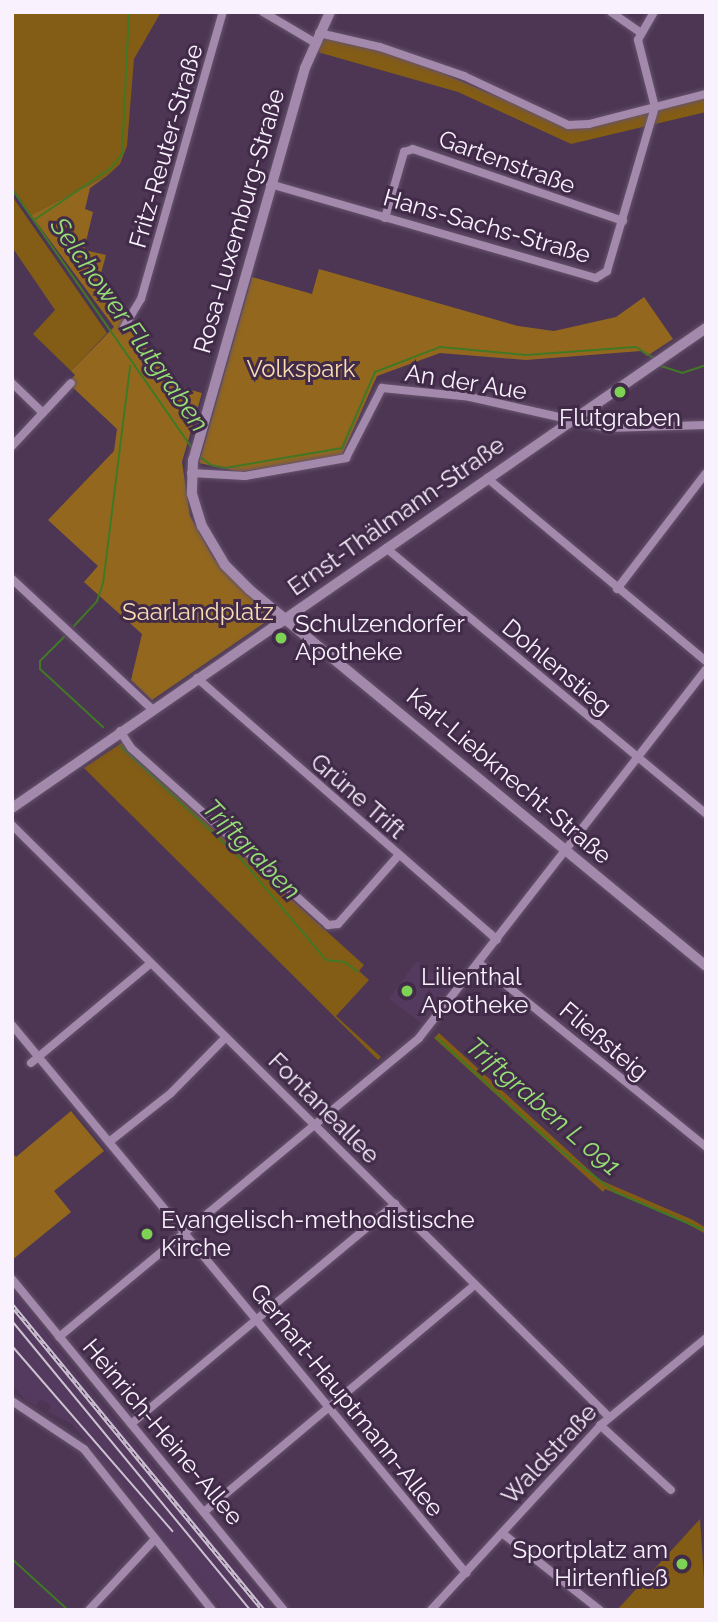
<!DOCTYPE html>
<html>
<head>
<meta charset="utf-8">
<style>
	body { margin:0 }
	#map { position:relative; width:718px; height:1622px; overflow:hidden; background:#4c3654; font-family:Raleway,sans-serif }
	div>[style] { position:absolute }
	.built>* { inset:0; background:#553a5f; transform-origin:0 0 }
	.green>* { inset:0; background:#835c15 }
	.forest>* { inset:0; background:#93681e }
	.stream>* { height:2px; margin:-1px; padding:0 1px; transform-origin:1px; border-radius:1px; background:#417825 }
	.roads { filter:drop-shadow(0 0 2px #66536c) drop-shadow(0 0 2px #66536c) }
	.minor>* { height:8px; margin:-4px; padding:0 4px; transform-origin:4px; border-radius:4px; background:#a389ac }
	.tertiary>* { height:10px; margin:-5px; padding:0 5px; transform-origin:5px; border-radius:5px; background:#a389ac }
	.tram>* { height:2px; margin:-1px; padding:0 1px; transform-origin:1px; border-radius:1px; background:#ccc1d1 }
	.rail>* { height:4.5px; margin-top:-2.25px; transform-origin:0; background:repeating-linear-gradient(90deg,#412b49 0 5px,#ccc1d1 0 10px); box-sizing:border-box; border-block:2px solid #ccc1d1 }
	.dots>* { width:19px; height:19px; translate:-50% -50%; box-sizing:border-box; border:4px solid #412b49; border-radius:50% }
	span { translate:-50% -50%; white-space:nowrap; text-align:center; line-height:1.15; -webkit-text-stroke:6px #412b49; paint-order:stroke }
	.street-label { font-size:24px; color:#f9f1fd }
	.park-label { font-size:24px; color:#f9dcb2 }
	.poi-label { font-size:24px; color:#f9f1fd }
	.left { translate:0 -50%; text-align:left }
	.right { translate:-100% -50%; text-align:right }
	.water-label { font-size:26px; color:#95df74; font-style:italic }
	.frame { position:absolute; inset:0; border:14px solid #f9f1fd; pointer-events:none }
</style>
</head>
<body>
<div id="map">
	<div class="built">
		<i style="left:417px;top:961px;width:41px;height:47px;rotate:37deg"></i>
		<i style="clip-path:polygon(12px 1290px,81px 1380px,273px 1610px,223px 1610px,72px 1424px,48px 1412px,51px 1405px,40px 1399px,36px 1406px,25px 1400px,12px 1385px)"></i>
	</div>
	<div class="green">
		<i style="clip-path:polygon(12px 12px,161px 12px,134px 59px,127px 146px,120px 164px,107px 176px,31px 215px,12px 187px)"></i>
		<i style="clip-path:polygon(326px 38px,371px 47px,444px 74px,568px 127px,706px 97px,706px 112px,571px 144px,458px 92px,314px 51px)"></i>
		<i style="clip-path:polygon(12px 196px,107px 333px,71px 371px,33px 334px,55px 310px,12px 247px)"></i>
		<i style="clip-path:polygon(123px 742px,126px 750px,364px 965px,359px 971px,369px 980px,336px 1016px,381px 1057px,378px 1060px,84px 768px)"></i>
		<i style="clip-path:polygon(439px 1033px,600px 1180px,693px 1220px,706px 1228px,706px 1234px,671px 1215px,605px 1189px,603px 1192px,434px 1038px)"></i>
		<i style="clip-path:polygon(700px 1519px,706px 1610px,617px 1610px)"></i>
	</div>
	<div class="forest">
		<i style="clip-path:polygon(107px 176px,90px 188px,85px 209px,93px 212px,84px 250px,106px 255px,98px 284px,175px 386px,202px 393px,182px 462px,190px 516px,214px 559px,276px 615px,152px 700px,131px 680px,142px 634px,84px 582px,98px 566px,48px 520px,114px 451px,117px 429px,68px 383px,75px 375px,71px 371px,114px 327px,31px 215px)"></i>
		<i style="clip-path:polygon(319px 269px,518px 326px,554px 331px,616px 317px,644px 297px,673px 339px,647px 356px,641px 351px,526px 360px,440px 353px,377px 376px,342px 455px,240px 472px,199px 463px,252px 277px,312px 294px)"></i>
		<i style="clip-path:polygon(71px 1111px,104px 1151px,54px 1191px,71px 1212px,12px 1260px,12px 1153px,16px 1157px)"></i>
	</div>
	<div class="stream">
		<i style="left:12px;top:189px;width:317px;rotate:55.2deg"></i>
		<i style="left:34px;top:220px;width:92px;rotate:-33.9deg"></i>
		<i style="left:110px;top:169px;width:19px;rotate:-51deg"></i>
		<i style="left:122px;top:154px;width:142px;rotate:-87.2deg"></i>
		<i style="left:661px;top:366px;width:22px;rotate:18deg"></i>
		<i style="left:682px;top:373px;width:25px;rotate:-18deg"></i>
		<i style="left:199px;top:456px;width:15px;rotate:37deg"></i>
		<i style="left:211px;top:465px;width:14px;rotate:12deg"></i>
		<i style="left:225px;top:468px;width:119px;rotate:-9.7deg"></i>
		<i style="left:342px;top:448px;width:83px;rotate:-66.5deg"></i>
		<i style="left:375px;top:372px;width:70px;rotate:-21deg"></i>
		<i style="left:440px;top:347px;width:86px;rotate:5.3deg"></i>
		<i style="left:526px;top:355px;width:110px;rotate:-4.2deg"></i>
		<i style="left:636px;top:347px;width:22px;rotate:32deg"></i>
		<i style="left:74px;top:626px;width:34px;rotate:-47deg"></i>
		<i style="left:97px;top:601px;width:18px;rotate:-71deg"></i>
		<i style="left:103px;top:584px;width:220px;rotate:-82.9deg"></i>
		<i style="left:64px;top:637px;width:34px;rotate:135deg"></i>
		<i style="left:40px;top:661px;width:8px;rotate:90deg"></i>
		<i style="left:40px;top:669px;width:86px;rotate:42.6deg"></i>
		<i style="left:120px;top:746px;width:166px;rotate:43deg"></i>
		<i style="left:241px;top:859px;width:132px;rotate:49.9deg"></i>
		<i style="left:326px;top:960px;width:19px;rotate:6deg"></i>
		<i style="left:345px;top:962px;width:16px;rotate:38deg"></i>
		<i style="left:437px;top:1038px;width:160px;rotate:42.5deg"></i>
		<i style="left:555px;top:1146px;width:76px;rotate:37.5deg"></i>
		<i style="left:615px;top:1192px;width:99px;rotate:23.2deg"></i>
		<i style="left:12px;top:1559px;width:76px;rotate:42.3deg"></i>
	</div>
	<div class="roads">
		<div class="minor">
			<i style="left:263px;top:12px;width:59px;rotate:30.5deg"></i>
			<i style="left:611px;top:12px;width:35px;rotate:35deg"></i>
			<i style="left:654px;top:12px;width:32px;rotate:120deg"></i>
			<i style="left:638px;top:40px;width:69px;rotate:75.8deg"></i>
			<i style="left:319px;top:33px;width:63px;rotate:12.9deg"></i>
			<i style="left:380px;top:47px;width:89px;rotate:19deg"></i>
			<i style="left:464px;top:76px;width:115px;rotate:25.2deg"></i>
			<i style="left:568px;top:125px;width:21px;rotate:-3deg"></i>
			<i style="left:589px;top:124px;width:121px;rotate:-14.4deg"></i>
			<i style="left:270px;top:184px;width:339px;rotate:16.1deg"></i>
			<i style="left:596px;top:278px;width:13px;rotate:-32deg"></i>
			<i style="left:607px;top:271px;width:171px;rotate:-73.7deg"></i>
			<i style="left:385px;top:218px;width:69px;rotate:-73.9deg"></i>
			<i style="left:404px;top:152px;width:9px;rotate:-18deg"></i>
			<i style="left:413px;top:149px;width:222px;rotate:18.9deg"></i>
			<i style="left:124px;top:327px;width:33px;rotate:-59deg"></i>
			<i style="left:141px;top:299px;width:298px;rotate:-74.1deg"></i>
			<i style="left:12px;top:383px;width:43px;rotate:44.1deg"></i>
			<i style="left:12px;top:446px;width:86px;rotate:-46.9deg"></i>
			<i style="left:191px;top:473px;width:54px;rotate:3.2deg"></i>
			<i style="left:245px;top:476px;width:103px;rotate:-10.1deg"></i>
			<i style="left:346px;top:458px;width:79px;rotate:-62.8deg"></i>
			<i style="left:382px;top:388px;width:88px;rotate:5.8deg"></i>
			<i style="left:470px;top:397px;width:141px;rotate:12.7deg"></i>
			<i style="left:608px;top:428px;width:98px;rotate:-1.8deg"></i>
			<i style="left:487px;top:478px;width:285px;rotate:39.9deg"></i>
			<i style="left:386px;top:548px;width:416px;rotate:39.7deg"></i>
			<i style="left:12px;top:579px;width:191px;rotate:42.9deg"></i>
			<i style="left:617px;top:589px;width:146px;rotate:-52.5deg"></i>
			<i style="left:197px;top:678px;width:398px;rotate:41.1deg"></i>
			<i style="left:120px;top:731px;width:20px;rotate:57deg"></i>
			<i style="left:131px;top:748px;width:265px;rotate:41.9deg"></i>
			<i style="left:328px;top:925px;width:10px;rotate:-6deg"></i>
			<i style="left:338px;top:924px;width:91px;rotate:-48.6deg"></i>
			<i style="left:12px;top:825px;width:841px;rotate:44.76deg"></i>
			<i style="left:479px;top:963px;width:292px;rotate:39deg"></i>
			<i style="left:12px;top:1025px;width:712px;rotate:50.36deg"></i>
			<i style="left:31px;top:1063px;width:156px;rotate:-39.8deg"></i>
			<i style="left:109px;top:1142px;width:79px;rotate:-38.3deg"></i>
			<i style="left:171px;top:1093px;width:78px;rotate:-45.5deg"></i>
			<i style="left:12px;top:1279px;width:428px;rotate:50.6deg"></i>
			<i style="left:59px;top:1337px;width:468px;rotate:-39.7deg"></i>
			<i style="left:419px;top:1038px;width:467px;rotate:-52.1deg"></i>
			<i style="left:12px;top:1401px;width:87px;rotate:33.7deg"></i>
			<i style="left:84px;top:1449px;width:206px;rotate:51.5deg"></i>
			<i style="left:131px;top:1424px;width:344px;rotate:-39.8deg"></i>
			<i style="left:600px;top:1425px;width:96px;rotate:42.5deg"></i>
			<i style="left:204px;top:1512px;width:354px;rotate:-40deg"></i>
			<i style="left:502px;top:1533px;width:125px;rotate:38.2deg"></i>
			<i style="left:89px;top:1610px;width:97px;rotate:-47.1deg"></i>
			<i style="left:431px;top:1610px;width:254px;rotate:-47.4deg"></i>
			<i style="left:603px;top:1423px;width:134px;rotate:-39.5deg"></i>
		</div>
		<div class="tertiary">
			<i style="left:330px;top:12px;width:61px;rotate:114.1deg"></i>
			<i style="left:305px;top:68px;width:408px;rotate:105.9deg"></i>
			<i style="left:193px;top:460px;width:34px;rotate:92deg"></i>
			<i style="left:192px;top:494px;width:34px;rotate:73deg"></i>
			<i style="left:202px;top:526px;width:45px;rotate:59.5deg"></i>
			<i style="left:225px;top:565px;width:35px;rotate:45deg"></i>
			<i style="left:250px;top:590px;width:591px;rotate:39.51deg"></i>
			<i style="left:12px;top:808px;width:844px;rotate:-34.67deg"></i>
		</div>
	</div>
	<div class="tram">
		<i style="left:12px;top:1321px;width:374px;rotate:50.5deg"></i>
		<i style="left:12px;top:1346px;width:245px;rotate:49.1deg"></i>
	</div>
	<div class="rail">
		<i style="left:12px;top:1305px;width:395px;rotate:50.5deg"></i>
	</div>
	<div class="dots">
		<i style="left:620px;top:392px;background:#7dd154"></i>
		<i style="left:281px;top:638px;background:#7dd154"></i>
		<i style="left:407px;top:991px;background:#7dd154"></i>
		<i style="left:147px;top:1234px;background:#7dd154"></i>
		<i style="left:682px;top:1564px;background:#7dd154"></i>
	</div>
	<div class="street-label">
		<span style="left:166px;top:146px;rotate:-74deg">Fritz-Reuter-Straße</span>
		<span style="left:507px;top:162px;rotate:20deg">Gartenstraße</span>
		<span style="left:239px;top:221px;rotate:-74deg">Rosa-Luxemburg-Straße</span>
		<span style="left:487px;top:226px;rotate:16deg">Hans-Sachs-Straße</span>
		<span style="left:466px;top:382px;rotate:9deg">An der Aue</span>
		<span style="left:396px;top:516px;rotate:-35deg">Ernst-Thälmann-Straße</span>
		<span style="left:557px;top:667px;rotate:40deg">Dohlenstieg</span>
		<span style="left:509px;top:776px;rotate:40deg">Karl-Liebknecht-Straße</span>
		<span style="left:358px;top:796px;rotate:41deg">Grüne Trift</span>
		<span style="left:604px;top:1041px;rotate:40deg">Fließsteig</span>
		<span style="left:324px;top:1108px;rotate:45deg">Fontaneallee</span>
		<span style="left:347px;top:1400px;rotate:51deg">Gerhart-Hauptmann-Allee</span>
		<span style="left:163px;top:1432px;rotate:50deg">Heinrich-Heine-Allee</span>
		<span style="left:549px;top:1454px;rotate:-47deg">Waldstraße</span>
	</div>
	<div class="park-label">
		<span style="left:301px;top:369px">Volkspark</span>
		<span style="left:198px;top:612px">Saarlandplatz</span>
	</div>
	<div class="poi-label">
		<span style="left:620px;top:418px">Flutgraben</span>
		<span class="left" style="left:295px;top:638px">Schulzendorfer<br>Apotheke</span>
		<span class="left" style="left:421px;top:991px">Lilienthal<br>Apotheke</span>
		<span class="left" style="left:161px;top:1234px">Evangelisch-methodistische<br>Kirche</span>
		<span class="right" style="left:668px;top:1564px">Sportplatz am<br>Hirtenfließ</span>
	</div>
	<div class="water-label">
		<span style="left:129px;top:325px;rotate:55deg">Selchower Flutgraben</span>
		<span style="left:251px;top:850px;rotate:46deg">Triftgraben</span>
		<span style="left:543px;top:1107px;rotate:41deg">Triftgraben L 091</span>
	</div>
	<div class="frame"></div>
</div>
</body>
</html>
